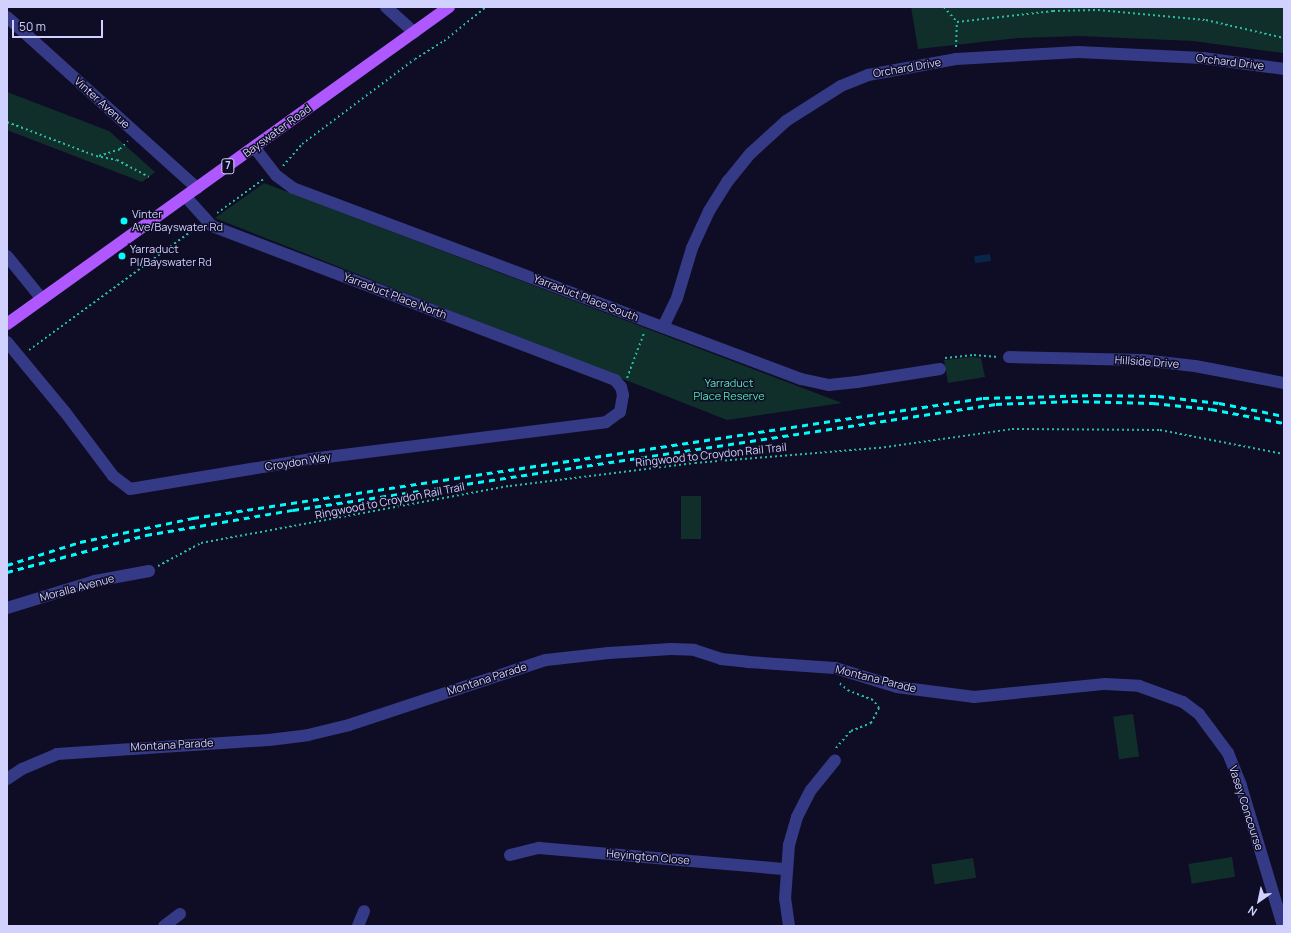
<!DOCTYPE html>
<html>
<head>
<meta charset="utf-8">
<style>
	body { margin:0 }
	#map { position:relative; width:1291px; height:933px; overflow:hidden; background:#0f0d25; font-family:Manrope,sans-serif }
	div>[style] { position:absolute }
	.green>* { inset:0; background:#102f2b; transform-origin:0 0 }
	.water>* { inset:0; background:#092648; transform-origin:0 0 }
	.path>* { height:2px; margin-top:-1px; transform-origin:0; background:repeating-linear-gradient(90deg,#27bca4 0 2px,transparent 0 5px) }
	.minor>* { height:12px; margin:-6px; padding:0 6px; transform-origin:6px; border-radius:6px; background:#353a86 }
	.major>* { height:12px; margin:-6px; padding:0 6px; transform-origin:6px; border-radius:6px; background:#af58ff }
	.rail>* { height:3px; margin-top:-1.5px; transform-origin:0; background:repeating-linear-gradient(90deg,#00fcfb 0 6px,transparent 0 11px) }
	.dots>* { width:11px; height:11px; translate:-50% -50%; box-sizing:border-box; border:2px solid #0f0d25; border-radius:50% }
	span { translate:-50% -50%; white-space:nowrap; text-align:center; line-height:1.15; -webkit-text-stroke:3px #0f0d25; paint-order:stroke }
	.shield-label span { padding:1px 3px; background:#0f0d25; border:1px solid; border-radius:3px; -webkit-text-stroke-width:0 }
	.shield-label { font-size:10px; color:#d1d1ff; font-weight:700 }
	.street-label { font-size:11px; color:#d1d1ff }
	.poi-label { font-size:11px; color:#d1d1ff }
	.left { translate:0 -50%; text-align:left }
	.park-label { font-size:11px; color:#55e6b3 }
	.frame { position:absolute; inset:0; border:8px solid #d1d1ff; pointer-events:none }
	.north { position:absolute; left:1239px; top:881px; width:40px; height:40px; -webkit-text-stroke:3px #0f0d25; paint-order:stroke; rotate:213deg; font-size:11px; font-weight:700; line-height:16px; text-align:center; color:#d1d1ff }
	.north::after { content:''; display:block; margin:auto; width:14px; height:18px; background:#d1d1ff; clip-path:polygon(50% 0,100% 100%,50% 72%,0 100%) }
	.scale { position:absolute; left:12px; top:20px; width:91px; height:18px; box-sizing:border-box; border:2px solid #d1d1ff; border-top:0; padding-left:5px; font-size:12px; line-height:14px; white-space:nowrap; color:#d1d1ff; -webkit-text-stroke:3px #0f0d25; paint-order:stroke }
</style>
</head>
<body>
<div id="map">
	<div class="green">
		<i style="clip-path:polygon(911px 7px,1284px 7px,1284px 53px,1193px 41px,1080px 36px,1019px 38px,918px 49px)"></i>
		<i style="clip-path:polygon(7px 92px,109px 131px,155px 172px,142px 182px,7px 130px)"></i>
		<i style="clip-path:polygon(264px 183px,842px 403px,727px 420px,215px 218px)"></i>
		<i style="clip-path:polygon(972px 357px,981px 358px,985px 377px,948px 383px,944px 360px)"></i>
		<i style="left:681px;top:496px;width:20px;height:43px"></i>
		<i style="left:1133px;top:714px;width:43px;height:20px;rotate:82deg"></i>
		<i style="left:1232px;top:857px;width:20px;height:44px;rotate:81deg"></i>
		<i style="left:973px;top:858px;width:20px;height:42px;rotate:81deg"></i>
	</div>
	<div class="water">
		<i style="left:990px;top:254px;width:7px;height:16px;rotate:82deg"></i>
	</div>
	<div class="path">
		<i style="left:944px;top:7px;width:20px;rotate:49deg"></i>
		<i style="left:957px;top:22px;width:97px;rotate:-6.5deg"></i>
		<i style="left:1053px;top:11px;width:45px;rotate:-1.3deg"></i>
		<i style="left:1098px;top:10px;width:108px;rotate:5.3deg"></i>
		<i style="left:1206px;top:20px;width:80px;rotate:13deg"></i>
		<i style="left:956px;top:47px;width:25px;rotate:-88deg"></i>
		<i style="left:7px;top:122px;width:95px;rotate:20.9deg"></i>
		<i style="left:96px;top:156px;width:21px;rotate:11deg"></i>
		<i style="left:117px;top:160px;width:36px;rotate:28deg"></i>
		<i style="left:99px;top:156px;width:22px;rotate:-18deg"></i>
		<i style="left:120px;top:149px;width:11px;rotate:-45deg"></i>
		<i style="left:283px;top:166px;width:29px;rotate:-49deg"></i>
		<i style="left:302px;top:144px;width:141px;rotate:-37deg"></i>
		<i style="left:415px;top:59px;width:34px;rotate:-32deg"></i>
		<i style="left:444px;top:41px;width:54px;rotate:-39deg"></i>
		<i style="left:217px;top:213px;width:59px;rotate:-36.1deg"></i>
		<i style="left:29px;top:350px;width:208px;rotate:-36.2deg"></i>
		<i style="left:945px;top:358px;width:29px;rotate:-6deg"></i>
		<i style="left:974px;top:355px;width:24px;rotate:5deg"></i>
		<i style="left:627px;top:378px;width:48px;rotate:-69.3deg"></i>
		<i style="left:158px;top:566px;width:49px;rotate:-28.1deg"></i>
		<i style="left:201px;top:543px;width:314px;rotate:-10.5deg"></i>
		<i style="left:510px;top:486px;width:186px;rotate:-7.1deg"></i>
		<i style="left:695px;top:463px;width:185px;rotate:-4.7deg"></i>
		<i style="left:879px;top:448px;width:134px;rotate:-8.1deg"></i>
		<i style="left:1012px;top:429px;width:148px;rotate:0.4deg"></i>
		<i style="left:1160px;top:430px;width:126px;rotate:11deg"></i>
		<i style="left:836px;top:748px;width:23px;rotate:-49deg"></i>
		<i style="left:851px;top:731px;width:22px;rotate:-22deg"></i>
		<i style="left:871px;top:723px;width:17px;rotate:-62deg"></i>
		<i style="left:879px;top:708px;width:10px;rotate:-127deg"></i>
		<i style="left:873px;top:700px;width:26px;rotate:-159deg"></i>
		<i style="left:849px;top:691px;width:13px;rotate:-141deg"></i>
	</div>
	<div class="minor">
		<i style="left:386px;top:7px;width:38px;rotate:42deg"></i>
		<i style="left:7px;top:17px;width:256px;rotate:42deg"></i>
		<i style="left:254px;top:147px;width:37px;rotate:52deg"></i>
		<i style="left:277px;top:176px;width:20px;rotate:37deg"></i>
		<i style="left:293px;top:188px;width:543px;rotate:20.61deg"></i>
		<i style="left:801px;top:379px;width:29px;rotate:12deg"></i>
		<i style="left:829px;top:385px;width:28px;rotate:-6deg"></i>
		<i style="left:857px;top:382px;width:84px;rotate:-8.9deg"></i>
		<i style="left:7px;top:256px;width:55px;rotate:50.9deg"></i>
		<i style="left:663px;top:327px;width:32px;rotate:-64deg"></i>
		<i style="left:677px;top:298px;width:52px;rotate:-73.3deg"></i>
		<i style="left:692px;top:248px;width:41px;rotate:-65.3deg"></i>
		<i style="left:709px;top:211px;width:36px;rotate:-58deg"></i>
		<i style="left:728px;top:181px;width:36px;rotate:-51deg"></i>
		<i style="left:751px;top:153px;width:47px;rotate:-42.4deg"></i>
		<i style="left:786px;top:121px;width:65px;rotate:-32.5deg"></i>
		<i style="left:841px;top:86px;width:29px;rotate:-22deg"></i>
		<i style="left:868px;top:75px;width:89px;rotate:-10.3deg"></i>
		<i style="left:956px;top:59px;width:122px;rotate:-3.3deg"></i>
		<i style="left:1078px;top:52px;width:125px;rotate:2.7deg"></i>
		<i style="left:1203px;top:58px;width:82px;rotate:7.7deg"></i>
		<i style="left:7px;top:342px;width:91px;rotate:50.4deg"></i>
		<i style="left:65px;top:412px;width:80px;rotate:53.1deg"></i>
		<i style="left:113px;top:476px;width:21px;rotate:37deg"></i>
		<i style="left:130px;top:489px;width:183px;rotate:-9.4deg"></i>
		<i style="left:311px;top:459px;width:297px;rotate:-7.1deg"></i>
		<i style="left:606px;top:422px;width:17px;rotate:-36deg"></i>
		<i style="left:620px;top:412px;width:17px;rotate:-80deg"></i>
		<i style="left:623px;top:395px;width:8px;rotate:-104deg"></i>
		<i style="left:621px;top:387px;width:9px;rotate:-131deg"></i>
		<i style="left:615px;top:380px;width:431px;rotate:-159.1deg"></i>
		<i style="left:212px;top:226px;width:39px;rotate:-132deg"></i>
		<i style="left:1009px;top:357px;width:133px;rotate:1.3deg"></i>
		<i style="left:1142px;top:360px;width:53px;rotate:6.5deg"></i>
		<i style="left:1195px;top:366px;width:91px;rotate:10.8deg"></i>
		<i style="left:7px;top:608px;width:92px;rotate:-17.1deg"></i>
		<i style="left:95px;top:581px;width:55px;rotate:-10.5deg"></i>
		<i style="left:7px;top:779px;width:18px;rotate:-34deg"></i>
		<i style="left:22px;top:769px;width:38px;rotate:-23deg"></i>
		<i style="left:57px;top:754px;width:212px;rotate:-3.8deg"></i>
		<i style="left:269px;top:740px;width:39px;rotate:-7deg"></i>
		<i style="left:308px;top:735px;width:42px;rotate:-13.7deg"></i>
		<i style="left:349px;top:725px;width:207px;rotate:-18.3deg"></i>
		<i style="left:546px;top:660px;width:63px;rotate:-6.3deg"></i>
		<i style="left:609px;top:653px;width:62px;rotate:-3.7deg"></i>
		<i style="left:671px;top:649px;width:23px;rotate:2deg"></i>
		<i style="left:694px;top:650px;width:28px;rotate:18deg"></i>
		<i style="left:721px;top:659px;width:27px;rotate:6deg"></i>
		<i style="left:748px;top:662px;width:87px;rotate:3.9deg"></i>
		<i style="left:835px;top:668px;width:65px;rotate:17deg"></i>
		<i style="left:897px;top:687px;width:78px;rotate:7.4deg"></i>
		<i style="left:974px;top:697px;width:132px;rotate:-5.7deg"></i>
		<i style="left:1105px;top:684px;width:34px;rotate:3deg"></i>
		<i style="left:1139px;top:686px;width:47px;rotate:20deg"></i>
		<i style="left:1183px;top:702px;width:20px;rotate:37deg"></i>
		<i style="left:1199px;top:714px;width:49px;rotate:53.4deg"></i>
		<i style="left:1228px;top:753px;width:35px;rotate:68deg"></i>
		<i style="left:1241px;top:786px;width:146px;rotate:73.3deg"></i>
		<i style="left:510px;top:855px;width:30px;rotate:-14deg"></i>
		<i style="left:539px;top:848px;width:248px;rotate:4.9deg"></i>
		<i style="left:164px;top:926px;width:20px;rotate:-37deg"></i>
		<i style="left:358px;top:926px;width:16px;rotate:-68deg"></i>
		<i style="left:789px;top:926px;width:27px;rotate:-98deg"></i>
		<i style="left:785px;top:899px;width:54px;rotate:-85.8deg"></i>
		<i style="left:789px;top:845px;width:29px;rotate:-74deg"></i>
		<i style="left:797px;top:817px;width:30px;rotate:-63deg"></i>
		<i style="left:811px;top:790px;width:38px;rotate:-51deg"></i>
	</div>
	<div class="major">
		<i style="left:7px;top:324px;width:544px;rotate:-35.65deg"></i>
	</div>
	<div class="rail">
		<i style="left:7px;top:565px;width:77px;rotate:-17.5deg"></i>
		<i style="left:80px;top:542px;width:116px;rotate:-12deg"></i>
		<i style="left:193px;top:518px;width:799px;rotate:-8.64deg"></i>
		<i style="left:983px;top:398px;width:112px;rotate:-1.5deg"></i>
		<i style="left:1095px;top:395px;width:63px;rotate:0.9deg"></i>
		<i style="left:1158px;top:396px;width:61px;rotate:6.5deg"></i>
		<i style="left:1219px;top:403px;width:66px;rotate:11.3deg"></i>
		<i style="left:7px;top:572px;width:144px;rotate:-14.9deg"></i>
		<i style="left:146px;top:535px;width:149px;rotate:-9.7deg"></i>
		<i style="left:293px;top:510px;width:711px;rotate:-8.57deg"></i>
		<i style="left:996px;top:404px;width:76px;rotate:-2.3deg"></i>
		<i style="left:1072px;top:401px;width:81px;rotate:1.4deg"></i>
		<i style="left:1153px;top:403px;width:58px;rotate:5.9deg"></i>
		<i style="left:1211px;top:409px;width:74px;rotate:10.9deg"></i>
	</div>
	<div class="dots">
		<i style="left:124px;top:221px;background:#00fcfb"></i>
		<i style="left:122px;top:256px;background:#00fcfb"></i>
	</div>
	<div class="shield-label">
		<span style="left:228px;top:166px">7</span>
	</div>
	<div class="street-label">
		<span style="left:1230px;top:62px;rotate:7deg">Orchard Drive</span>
		<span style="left:907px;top:68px;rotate:-10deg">Orchard Drive</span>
		<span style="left:102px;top:103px;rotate:42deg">Vinter Avenue</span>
		<span style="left:277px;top:131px;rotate:-36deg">Bayswater Road</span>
		<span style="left:395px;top:296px;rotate:21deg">Yarraduct Place North</span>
		<span style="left:586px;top:298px;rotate:21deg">Yarraduct Place South</span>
		<span style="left:1147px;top:362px;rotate:4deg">Hillside Drive</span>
		<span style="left:711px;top:455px;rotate:-6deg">Ringwood to Croydon Rail Trail</span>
		<span style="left:298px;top:462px;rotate:-9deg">Croydon Way</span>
		<span style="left:390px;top:501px;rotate:-11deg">Ringwood to Croydon Rail Trail</span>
		<span style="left:77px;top:588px;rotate:-15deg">Moralla Avenue</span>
		<span style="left:487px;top:679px;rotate:-18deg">Montana Parade</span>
		<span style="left:876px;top:679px;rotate:14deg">Montana Parade</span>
		<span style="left:172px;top:745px;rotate:-3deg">Montana Parade</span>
		<span style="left:1246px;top:808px;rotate:72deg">Vasey Concourse</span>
		<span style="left:648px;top:857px;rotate:5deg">Heyington Close</span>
	</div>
	<div class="poi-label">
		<span class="left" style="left:132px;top:221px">Vinter<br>Ave/Bayswater Rd</span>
		<span class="left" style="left:130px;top:256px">Yarraduct<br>Pl/Bayswater Rd</span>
	</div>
	<div class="park-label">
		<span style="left:729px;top:390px">Yarraduct<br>Place Reserve</span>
	</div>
	<div class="frame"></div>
	<div class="north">N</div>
	<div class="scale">50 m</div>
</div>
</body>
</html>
